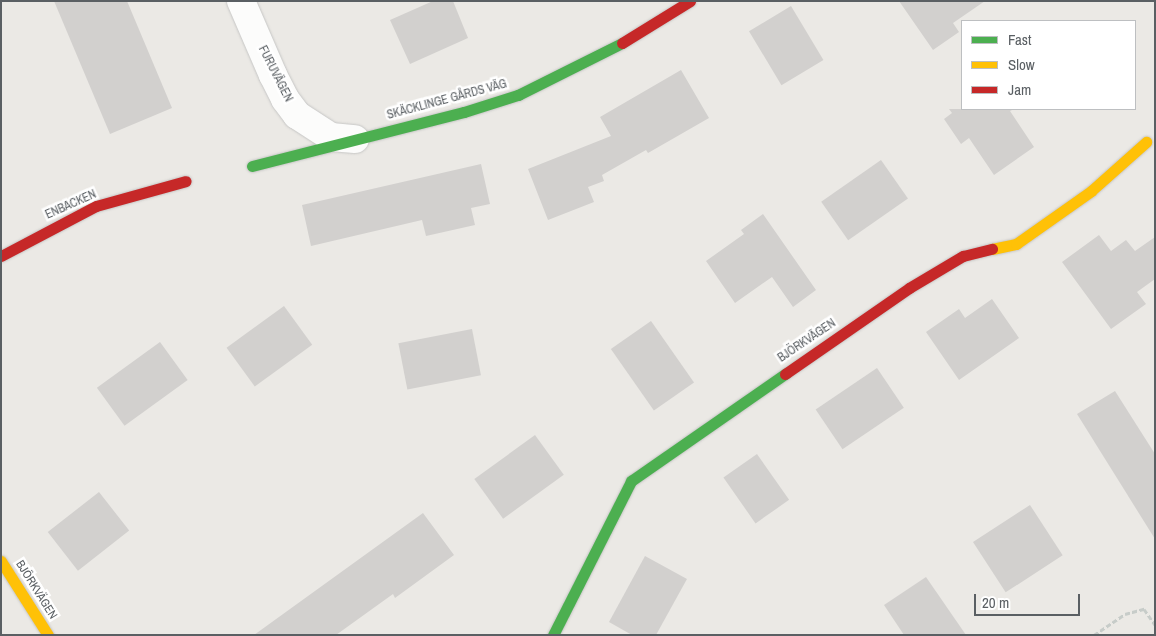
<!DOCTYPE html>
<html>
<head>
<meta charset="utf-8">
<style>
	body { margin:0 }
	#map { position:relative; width:1156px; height:636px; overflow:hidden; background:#ebe9e5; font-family:"Archivo Narrow",sans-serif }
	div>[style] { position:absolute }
	.building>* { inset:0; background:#d2d0ce; transform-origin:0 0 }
	.path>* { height:3px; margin-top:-1.5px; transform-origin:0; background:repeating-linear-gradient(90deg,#c7ccc9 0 5px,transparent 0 7.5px) }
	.roads { filter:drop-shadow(0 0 1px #c6c6c5) drop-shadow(0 0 1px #c6c6c5) }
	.street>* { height:28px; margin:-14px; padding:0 14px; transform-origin:14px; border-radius:14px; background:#fcfcfb }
	.fast>* { height:11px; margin:-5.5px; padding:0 5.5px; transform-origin:5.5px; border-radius:5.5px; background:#4caf50 }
	.slow>* { height:11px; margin:-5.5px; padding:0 5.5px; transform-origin:5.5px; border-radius:5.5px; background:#ffc107 }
	.jam>* { height:11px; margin:-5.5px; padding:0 5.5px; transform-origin:5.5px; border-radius:5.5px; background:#c62828 }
	span { translate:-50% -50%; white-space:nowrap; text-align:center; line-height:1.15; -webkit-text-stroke:5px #fff; paint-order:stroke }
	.street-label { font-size:12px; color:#5a5f63 }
	.frame { position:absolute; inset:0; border:2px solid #5a5f63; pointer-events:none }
	.legend { position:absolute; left:961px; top:20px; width:175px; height:90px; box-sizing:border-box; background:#fff; border:1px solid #bdbfc1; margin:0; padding:6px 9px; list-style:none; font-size:15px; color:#5a5f63 }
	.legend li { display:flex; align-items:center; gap:10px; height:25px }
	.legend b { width:25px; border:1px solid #bdbfc1 }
	.scale { position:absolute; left:974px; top:594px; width:106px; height:22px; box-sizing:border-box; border:2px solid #5a5f63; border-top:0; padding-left:6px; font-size:15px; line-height:18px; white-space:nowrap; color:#5a5f63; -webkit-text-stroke:4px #fff; paint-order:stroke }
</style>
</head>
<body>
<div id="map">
	<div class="building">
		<i style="clip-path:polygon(54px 1px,127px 1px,172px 108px,110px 134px)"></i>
		<i style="clip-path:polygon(433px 1px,453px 1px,468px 38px,410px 64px,390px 20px)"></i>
		<i style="clip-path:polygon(899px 1px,985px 1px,953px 23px,959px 32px,933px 50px)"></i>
		<i style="left:791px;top:6px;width:63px;height:49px;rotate:59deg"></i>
		<i style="clip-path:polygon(681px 70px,709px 118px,648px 153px,646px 150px,602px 175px,604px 181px,588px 187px,594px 202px,548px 220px,528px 169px,611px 136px,600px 117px)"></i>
		<i style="clip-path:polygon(949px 109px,1014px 109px,1010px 111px,1034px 147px,994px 175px,969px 138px,961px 144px,944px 119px,952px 113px)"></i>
		<i style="left:881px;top:160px;width:47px;height:73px;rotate:55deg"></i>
		<i style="clip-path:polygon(481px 164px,490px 204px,471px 208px,475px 225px,426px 236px,422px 220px,311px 246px,302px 205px)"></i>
		<i style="clip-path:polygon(763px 214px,816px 290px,793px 307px,772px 277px,735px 303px,706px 261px,744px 234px,741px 230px)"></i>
		<i style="clip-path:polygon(1099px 235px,1111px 251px,1126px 240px,1135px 251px,1155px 237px,1155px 279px,1137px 292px,1146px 304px,1111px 329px,1062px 262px)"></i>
		<i style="clip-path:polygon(992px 299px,1019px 338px,959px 380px,926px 332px,959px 309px,965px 318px)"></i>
		<i style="left:284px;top:306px;width:48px;height:71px;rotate:54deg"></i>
		<i style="left:651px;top:321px;width:75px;height:49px;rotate:55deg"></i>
		<i style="left:472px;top:329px;width:47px;height:75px;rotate:79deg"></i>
		<i style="left:160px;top:342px;width:47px;height:78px;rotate:54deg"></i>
		<i style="left:877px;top:368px;width:48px;height:74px;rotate:56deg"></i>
		<i style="clip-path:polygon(1115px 391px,1155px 454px,1155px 539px,1077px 414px)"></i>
		<i style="left:535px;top:435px;width:49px;height:75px;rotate:54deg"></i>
		<i style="left:757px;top:454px;width:56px;height:41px;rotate:55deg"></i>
		<i style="left:99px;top:492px;width:49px;height:65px;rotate:52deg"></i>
		<i style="left:1030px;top:505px;width:60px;height:68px;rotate:57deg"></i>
		<i style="clip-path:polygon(423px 513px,454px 555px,395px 598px,393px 594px,336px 635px,254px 635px)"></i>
		<i style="clip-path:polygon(645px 556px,687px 579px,656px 635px,632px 635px,609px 622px)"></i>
		<i style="clip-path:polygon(926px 577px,966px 635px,904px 635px,884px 605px)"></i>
	</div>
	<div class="path">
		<i style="left:1094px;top:635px;width:37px;rotate:-34deg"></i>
		<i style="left:1125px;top:614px;width:20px;rotate:-15deg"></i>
		<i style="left:1144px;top:609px;width:19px;rotate:55deg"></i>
	</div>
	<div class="roads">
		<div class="street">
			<i style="left:241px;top:1px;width:81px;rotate:66.6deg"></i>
			<i style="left:273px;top:75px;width:27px;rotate:63deg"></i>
			<i style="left:285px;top:99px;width:20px;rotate:53deg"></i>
			<i style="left:297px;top:115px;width:40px;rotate:32.9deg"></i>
			<i style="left:331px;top:137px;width:24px;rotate:5deg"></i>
		</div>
		<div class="fast">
			<i style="left:252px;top:166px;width:219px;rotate:-14.3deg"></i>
			<i style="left:464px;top:112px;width:57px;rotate:-17.5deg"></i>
			<i style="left:518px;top:95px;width:116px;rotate:-26.6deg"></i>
			<i style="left:553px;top:635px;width:173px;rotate:-63.1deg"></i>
			<i style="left:631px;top:481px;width:188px;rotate:-34.8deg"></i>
		</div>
		<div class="slow">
			<i style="left:992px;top:249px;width:25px;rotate:-12deg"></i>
			<i style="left:1016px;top:244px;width:92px;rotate:-35.2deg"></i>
			<i style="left:1091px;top:191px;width:74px;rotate:-41.7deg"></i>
			<i style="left:1px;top:561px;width:88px;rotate:57.6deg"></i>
		</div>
		<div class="jam">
			<i style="left:622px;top:43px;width:80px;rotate:-31.7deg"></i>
			<i style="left:1px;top:256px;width:107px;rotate:-27.8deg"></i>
			<i style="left:96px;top:206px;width:93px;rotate:-15.5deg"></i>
			<i style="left:785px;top:374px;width:151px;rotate:-34.7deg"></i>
			<i style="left:909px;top:288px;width:63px;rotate:-30.7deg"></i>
			<i style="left:963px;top:256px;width:30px;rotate:-14deg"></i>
		</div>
	</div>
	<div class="street-label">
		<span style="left:275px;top:74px;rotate:63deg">FURUVÄGEN</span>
		<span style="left:447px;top:100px;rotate:-15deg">SKÄCKLINGE GÅRDS VÄG</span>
		<span style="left:71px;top:205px;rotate:-24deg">ENBACKEN</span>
		<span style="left:807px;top:341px;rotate:-34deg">BJÖRKVÄGEN</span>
		<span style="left:36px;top:590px;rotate:58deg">BJÖRKVÄGEN</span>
	</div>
	<div class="frame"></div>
	<ul class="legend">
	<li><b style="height:6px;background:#4caf50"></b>Fast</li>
	<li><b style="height:6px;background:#ffc107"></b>Slow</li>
	<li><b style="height:6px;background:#c62828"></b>Jam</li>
	</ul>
	<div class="scale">20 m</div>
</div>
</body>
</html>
